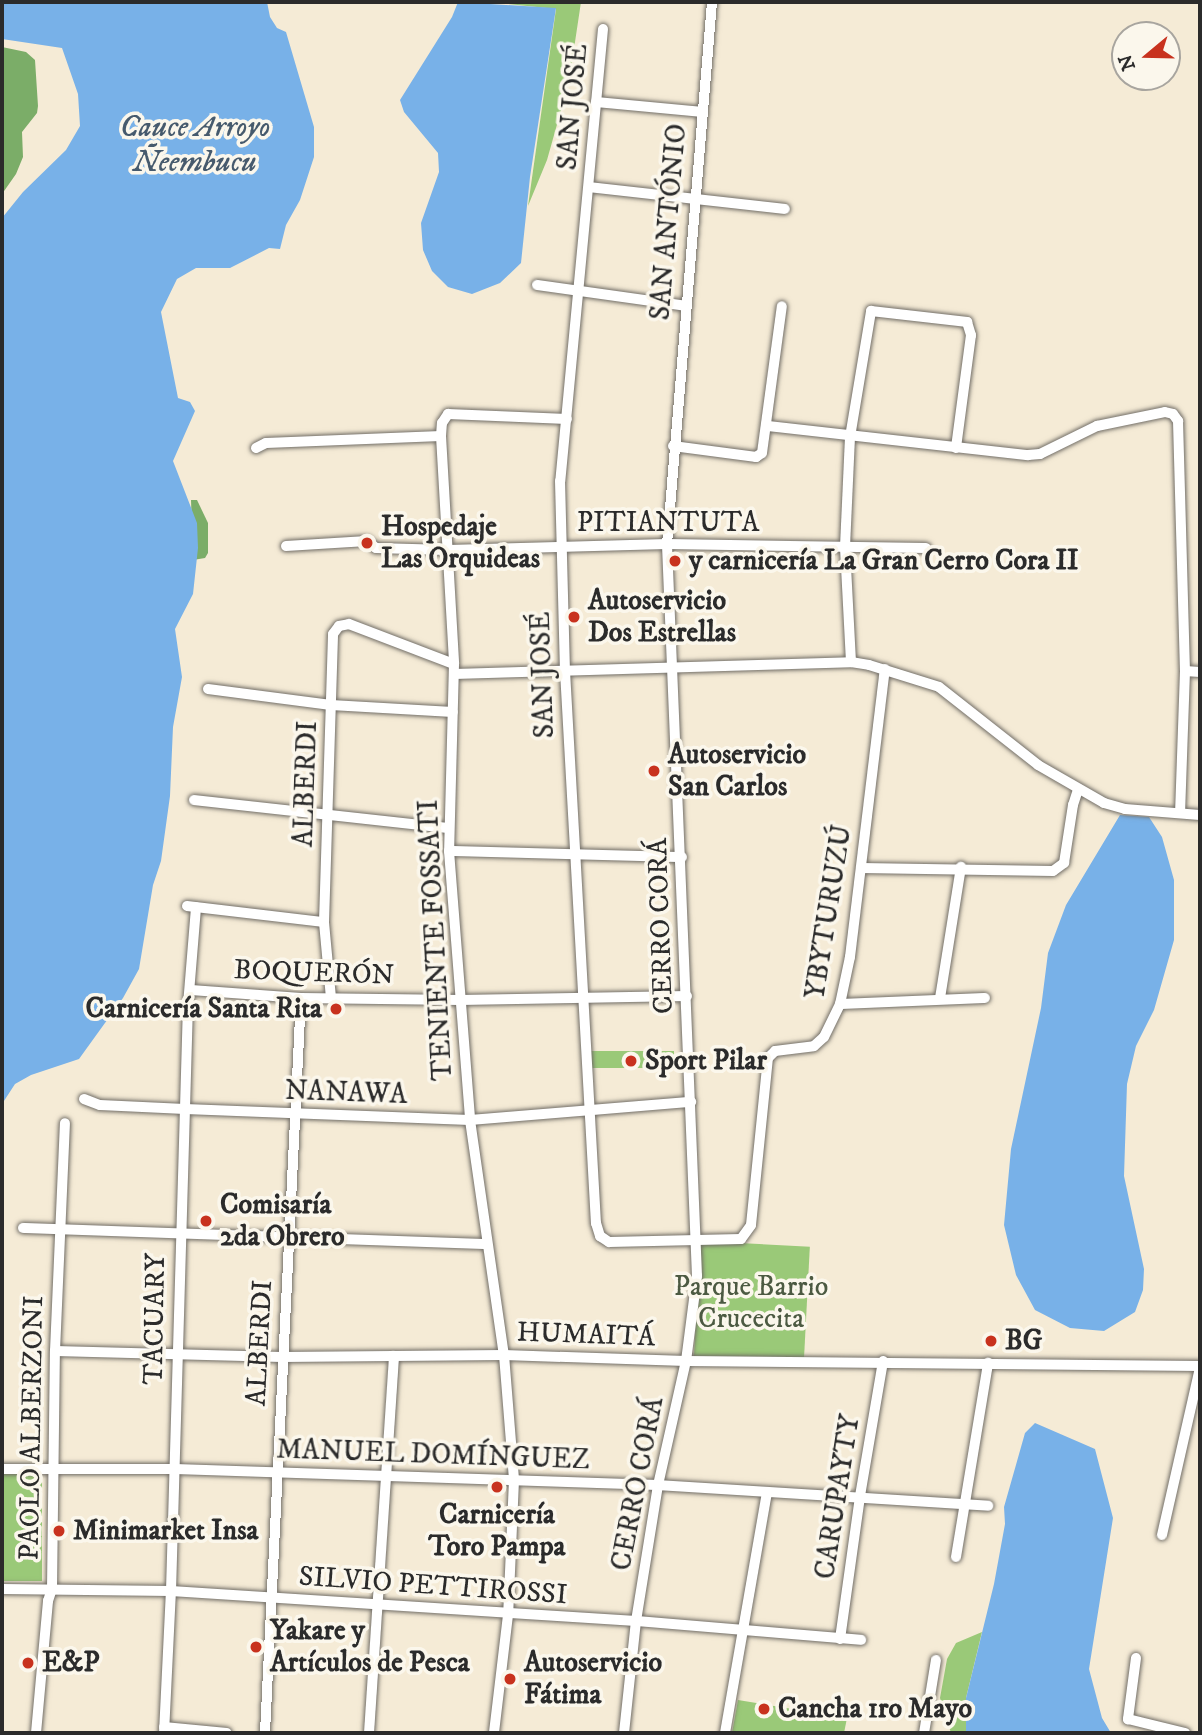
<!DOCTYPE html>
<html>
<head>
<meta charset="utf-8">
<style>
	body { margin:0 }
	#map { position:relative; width:1202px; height:1735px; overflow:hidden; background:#f5ebd6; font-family:"IM FELL DW Pica",serif }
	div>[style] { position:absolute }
	.green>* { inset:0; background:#9ac978; transform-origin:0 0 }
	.forest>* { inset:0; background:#7bad68 }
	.water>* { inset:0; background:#78b1e8 }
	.roads { filter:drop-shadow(0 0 2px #726e67) drop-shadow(0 0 2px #726e67) }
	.minor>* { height:10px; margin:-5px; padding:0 5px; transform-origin:5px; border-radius:5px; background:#fff }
	.dots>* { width:19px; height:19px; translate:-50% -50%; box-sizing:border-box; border:4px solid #fbf7ec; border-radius:50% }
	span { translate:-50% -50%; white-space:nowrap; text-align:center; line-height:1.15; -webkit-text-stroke:7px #fbf7ec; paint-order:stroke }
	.street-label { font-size:28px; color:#2b2b2b }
	.poi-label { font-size:28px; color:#2b2b2b; font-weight:700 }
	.left { translate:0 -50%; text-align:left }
	.right { translate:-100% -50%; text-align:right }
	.park-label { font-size:28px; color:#4c5a42 }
	.water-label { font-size:30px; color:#465a6d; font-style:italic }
	.frame { position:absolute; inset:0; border:4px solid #2b2b2b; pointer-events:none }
	.north { position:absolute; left:1111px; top:21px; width:70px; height:70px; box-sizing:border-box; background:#fbf7ec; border:2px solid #a8a59f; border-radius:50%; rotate:251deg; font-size:19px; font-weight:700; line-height:28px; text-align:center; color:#2b2b2b }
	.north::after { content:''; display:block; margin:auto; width:24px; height:32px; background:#c8321e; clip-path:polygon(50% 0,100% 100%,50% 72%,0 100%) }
</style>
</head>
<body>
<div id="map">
	<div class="green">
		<i style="clip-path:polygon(490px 2px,581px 2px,569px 82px,547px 160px,528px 206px,556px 9px)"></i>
		<i style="left:674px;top:1051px;width:17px;height:86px;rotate:90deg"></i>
		<i style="left:700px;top:1241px;width:110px;height:119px;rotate:3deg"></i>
		<i style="left:2px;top:1473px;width:40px;height:108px"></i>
		<i style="clip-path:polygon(982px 1632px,966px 1698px,966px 1733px,951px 1733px,940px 1698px,947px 1659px,956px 1643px)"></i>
		<i style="clip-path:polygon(738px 1700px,847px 1718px,844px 1733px,732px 1733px)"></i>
	</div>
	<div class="forest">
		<i style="clip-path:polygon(2px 47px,26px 52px,35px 60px,38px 106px,37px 113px,22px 132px,23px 157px,16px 174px,2px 194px)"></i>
		<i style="clip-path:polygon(191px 500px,197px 500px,208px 523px,208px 553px,205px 558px,193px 560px)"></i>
	</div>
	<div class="water">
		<i style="clip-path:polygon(2px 2px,267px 2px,270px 17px,277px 28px,286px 32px,314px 127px,314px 157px,300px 200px,286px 225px,280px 249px,269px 248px,230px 268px,196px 268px,177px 279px,161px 312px,178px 398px,190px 402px,195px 411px,173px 461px,197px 523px,198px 548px,193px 594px,175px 629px,182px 677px,173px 727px,170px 796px,161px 861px,153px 885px,139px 969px,123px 998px,79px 1059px,31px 1075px,15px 1084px,2px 1104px,2px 218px,23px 192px,66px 150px,80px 126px,78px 94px,62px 48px,2px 39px)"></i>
		<i style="clip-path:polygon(458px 2px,556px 8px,530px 177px,521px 263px,500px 283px,472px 294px,448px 287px,432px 271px,423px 250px,421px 223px,439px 172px,438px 153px,404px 112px,400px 100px,452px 17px)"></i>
		<i style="clip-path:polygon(1120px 815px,1149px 817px,1162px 837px,1174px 880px,1174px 940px,1154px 1010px,1136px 1046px,1127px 1084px,1124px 1176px,1144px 1269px,1143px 1290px,1135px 1312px,1104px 1331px,1070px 1328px,1035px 1310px,1016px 1275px,1004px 1225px,1011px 1149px,1041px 1008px,1048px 953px,1066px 905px)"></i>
		<i style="clip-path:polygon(1035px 1423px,1095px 1449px,1113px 1518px,1089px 1669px,1102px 1718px,1111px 1733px,966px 1733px,966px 1698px,994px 1584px,1005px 1524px,1004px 1507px,1025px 1433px)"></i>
	</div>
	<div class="roads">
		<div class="minor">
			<i style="left:603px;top:29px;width:454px;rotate:95.4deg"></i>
			<i style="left:560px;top:481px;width:190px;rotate:88.5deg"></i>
			<i style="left:565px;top:671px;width:553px;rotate:86.79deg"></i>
			<i style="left:596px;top:1223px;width:14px;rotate:73deg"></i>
			<i style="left:600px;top:1236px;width:11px;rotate:34deg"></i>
			<i style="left:609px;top:1242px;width:132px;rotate:-1.3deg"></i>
			<i style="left:741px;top:1239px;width:17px;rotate:-54deg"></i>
			<i style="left:751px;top:1225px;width:168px;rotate:-84.2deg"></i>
			<i style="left:768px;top:1058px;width:10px;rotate:-45deg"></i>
			<i style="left:775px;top:1051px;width:39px;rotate:-7deg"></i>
			<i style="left:814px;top:1046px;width:13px;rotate:-42deg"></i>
			<i style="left:824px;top:1037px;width:37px;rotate:-64deg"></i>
			<i style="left:840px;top:1004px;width:48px;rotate:-78deg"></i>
			<i style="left:850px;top:957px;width:290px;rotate:-83.1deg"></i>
			<i style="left:596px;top:102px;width:105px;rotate:5.4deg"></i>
			<i style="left:589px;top:187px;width:197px;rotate:6.4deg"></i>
			<i style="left:537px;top:285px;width:150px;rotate:8deg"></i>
			<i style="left:768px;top:426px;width:262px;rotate:6.4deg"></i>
			<i style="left:1028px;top:455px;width:12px;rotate:-5deg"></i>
			<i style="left:1040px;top:454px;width:64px;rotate:-26.2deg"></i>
			<i style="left:1097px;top:426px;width:69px;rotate:-11.6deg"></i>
			<i style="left:1165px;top:412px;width:8px;rotate:14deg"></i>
			<i style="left:1173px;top:414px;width:9px;rotate:54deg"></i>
			<i style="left:1178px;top:421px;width:250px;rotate:88.4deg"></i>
			<i style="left:1185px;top:671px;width:142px;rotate:92deg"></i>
			<i style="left:441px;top:436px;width:228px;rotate:86.7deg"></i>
			<i style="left:454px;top:664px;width:187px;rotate:91.5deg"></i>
			<i style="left:449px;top:851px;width:270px;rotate:85.5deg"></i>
			<i style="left:470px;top:1120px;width:237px;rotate:81.8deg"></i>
			<i style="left:504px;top:1355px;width:125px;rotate:85.4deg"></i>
			<i style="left:514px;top:1480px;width:135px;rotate:92.5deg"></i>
			<i style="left:508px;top:1615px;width:119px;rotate:96.8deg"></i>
			<i style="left:673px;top:446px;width:84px;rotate:7.5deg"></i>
			<i style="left:756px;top:457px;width:7px;rotate:-34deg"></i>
			<i style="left:762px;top:453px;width:148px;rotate:-82.3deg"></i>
			<i style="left:256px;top:448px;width:11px;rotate:-27deg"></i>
			<i style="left:266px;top:443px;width:175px;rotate:-2.3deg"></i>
			<i style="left:441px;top:436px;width:13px;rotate:-86deg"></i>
			<i style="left:442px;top:423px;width:11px;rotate:-56deg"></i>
			<i style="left:448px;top:414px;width:119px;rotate:2.4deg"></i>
			<i style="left:286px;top:546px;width:81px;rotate:-3.5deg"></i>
			<i style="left:367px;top:541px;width:11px;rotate:38deg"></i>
			<i style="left:376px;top:548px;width:72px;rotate:1.6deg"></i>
			<i style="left:448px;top:550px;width:219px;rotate:-1.6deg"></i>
			<i style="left:667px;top:544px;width:259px;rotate:0.9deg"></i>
			<i style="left:851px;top:662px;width:115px;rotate:-93deg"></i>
			<i style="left:845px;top:547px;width:110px;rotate:-87.4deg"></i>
			<i style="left:850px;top:437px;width:128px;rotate:-80.5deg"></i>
			<i style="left:871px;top:311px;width:97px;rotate:6.5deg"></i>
			<i style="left:967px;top:322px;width:14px;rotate:73deg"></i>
			<i style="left:971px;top:335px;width:114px;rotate:97.6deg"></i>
			<i style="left:1185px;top:671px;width:15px;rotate:4deg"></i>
			<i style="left:454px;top:674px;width:397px;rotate:-1.7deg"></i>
			<i style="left:851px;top:662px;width:18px;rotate:9deg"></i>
			<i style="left:869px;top:665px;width:73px;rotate:17.4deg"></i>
			<i style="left:939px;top:687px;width:126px;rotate:38.2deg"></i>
			<i style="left:1038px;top:765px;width:76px;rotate:29.9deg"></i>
			<i style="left:1104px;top:803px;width:22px;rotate:16deg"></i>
			<i style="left:1125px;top:809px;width:75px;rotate:4.6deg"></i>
			<i style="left:208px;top:689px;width:124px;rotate:7.4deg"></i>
			<i style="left:331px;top:705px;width:122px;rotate:3.3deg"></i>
			<i style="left:194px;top:800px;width:255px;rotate:6.3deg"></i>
			<i style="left:449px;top:851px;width:233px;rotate:1.5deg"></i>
			<i style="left:861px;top:868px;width:192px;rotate:0.9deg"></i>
			<i style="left:1053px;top:871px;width:14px;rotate:-36deg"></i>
			<i style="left:1064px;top:863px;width:59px;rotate:-81.2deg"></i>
			<i style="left:1073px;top:805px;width:16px;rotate:-72deg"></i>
			<i style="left:187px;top:906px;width:138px;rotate:6.7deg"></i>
			<i style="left:191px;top:990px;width:110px;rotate:4.2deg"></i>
			<i style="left:301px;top:998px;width:159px;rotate:0.7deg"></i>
			<i style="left:460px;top:1000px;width:227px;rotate:-1deg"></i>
			<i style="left:331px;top:998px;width:76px;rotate:-95.3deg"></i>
			<i style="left:324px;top:922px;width:288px;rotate:-88.2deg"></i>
			<i style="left:333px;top:634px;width:10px;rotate:-53deg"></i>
			<i style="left:339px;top:626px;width:10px;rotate:-11deg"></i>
			<i style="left:349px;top:624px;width:112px;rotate:20.9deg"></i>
			<i style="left:940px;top:998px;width:133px;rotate:-80.9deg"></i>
			<i style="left:840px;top:1004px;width:145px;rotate:-2.4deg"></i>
			<i style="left:84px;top:1099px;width:17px;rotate:21deg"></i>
			<i style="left:100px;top:1105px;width:85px;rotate:2.7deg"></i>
			<i style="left:185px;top:1109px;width:285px;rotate:2.2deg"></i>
			<i style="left:470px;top:1120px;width:222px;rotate:-4.7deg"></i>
			<i style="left:23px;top:1228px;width:463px;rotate:2deg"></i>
			<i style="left:55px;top:1351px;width:227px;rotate:1.5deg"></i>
			<i style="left:282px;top:1357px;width:222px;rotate:-0.5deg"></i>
			<i style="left:504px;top:1355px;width:182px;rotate:1.9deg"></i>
			<i style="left:686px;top:1361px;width:514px;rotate:0.56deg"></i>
			<i style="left:2px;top:1469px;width:173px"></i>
			<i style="left:175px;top:1469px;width:483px;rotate:1.9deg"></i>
			<i style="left:658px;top:1485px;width:331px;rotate:3.6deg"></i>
			<i style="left:1162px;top:1535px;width:171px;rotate:-77.2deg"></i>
			<i style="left:956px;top:1557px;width:197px;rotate:-80.6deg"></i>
			<i style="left:2px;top:1589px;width:169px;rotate:0.7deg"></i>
			<i style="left:171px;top:1591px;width:466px;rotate:3.7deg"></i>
			<i style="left:636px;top:1621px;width:226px;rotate:4.8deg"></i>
			<i style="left:840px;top:1639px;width:144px;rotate:-82deg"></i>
			<i style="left:860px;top:1496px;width:137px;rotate:-80.3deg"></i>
			<i style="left:1136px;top:1658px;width:62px;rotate:97.5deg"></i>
			<i style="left:1128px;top:1719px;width:59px;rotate:13.8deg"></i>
			<i style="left:164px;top:1727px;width:63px;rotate:5.4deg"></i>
			<i style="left:36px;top:1733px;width:133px;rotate:-84.8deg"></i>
			<i style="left:48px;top:1601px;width:13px;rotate:-72deg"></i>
			<i style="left:52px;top:1589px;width:238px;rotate:-89.3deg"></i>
			<i style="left:55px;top:1351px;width:228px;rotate:-87.5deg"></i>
			<i style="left:164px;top:1733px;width:142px;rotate:-87.2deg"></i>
			<i style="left:171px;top:1591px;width:586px;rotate:-88.34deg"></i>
			<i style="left:188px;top:1005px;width:98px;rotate:-85.3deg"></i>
			<i style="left:265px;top:1733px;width:736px;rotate:-87.2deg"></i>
			<i style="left:369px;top:1733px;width:378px;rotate:-86.2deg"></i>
			<i style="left:624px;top:1733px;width:113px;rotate:-83.9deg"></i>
			<i style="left:636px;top:1621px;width:138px;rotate:-80.8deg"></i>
			<i style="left:658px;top:1485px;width:127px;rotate:-77.3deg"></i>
			<i style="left:686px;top:1361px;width:86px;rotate:-82.6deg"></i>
			<i style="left:697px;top:1276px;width:733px;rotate:-92.35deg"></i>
			<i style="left:667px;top:544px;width:544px;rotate:-85.25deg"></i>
			<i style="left:725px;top:1733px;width:244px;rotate:-80.1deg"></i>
			<i style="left:924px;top:1733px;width:74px;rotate:-80.7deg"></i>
		</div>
	</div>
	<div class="dots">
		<i style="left:367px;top:543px;background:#c8321e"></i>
		<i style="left:675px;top:561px;background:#c8321e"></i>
		<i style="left:574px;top:617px;background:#c8321e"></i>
		<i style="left:654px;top:771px;background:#c8321e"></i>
		<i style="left:336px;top:1009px;background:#c8321e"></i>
		<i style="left:631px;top:1061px;background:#c8321e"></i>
		<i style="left:206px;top:1221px;background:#c8321e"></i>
		<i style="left:991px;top:1341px;background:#c8321e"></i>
		<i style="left:497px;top:1487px;background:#c8321e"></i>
		<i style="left:59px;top:1531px;background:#c8321e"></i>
		<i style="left:256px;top:1647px;background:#c8321e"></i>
		<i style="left:28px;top:1663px;background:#c8321e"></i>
		<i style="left:510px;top:1679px;background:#c8321e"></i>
		<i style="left:764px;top:1709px;background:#c8321e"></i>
	</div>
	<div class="street-label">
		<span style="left:573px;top:107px;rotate:-85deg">SAN JOSÉ</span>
		<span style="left:669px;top:222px;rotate:-85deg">SAN ANTÓNIO</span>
		<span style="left:668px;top:523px">PITIANTUTA</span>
		<span style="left:543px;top:675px;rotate:-92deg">SAN JOSÉ</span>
		<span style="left:306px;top:784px;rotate:-88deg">ALBERDI</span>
		<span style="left:829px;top:912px;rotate:-81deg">YBYTURUZÚ</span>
		<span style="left:661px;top:926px;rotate:-92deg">CERRO CORÁ</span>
		<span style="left:436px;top:940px;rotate:-93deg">TENIENTE FOSSATI</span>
		<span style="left:314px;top:973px;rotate:2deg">BOQUERÓN</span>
		<span style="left:346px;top:1093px;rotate:2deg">NANAWA</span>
		<span style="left:155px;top:1319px;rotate:-89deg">TACUARY</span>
		<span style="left:586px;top:1335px;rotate:2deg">HUMAITÁ</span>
		<span style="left:260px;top:1343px;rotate:-87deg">ALBERDI</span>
		<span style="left:32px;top:1428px;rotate:-89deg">PAOLO ALBERZONI</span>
		<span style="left:433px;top:1455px;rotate:2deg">MANUEL DOMÍNGUEZ</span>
		<span style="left:638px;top:1484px;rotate:-79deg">CERRO CORÁ</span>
		<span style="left:838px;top:1497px;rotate:-81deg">CARUPAYTY</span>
		<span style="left:433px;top:1586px;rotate:4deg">SILVIO PETTIROSSI</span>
	</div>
	<div class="poi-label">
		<span class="left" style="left:381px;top:543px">Hospedaje<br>Las Orquideas</span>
		<span class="left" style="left:689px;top:561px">y carnicería La Gran Cerro Cora II</span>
		<span class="left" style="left:588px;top:617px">Autoservicio<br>Dos Estrellas</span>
		<span class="left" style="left:668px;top:771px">Autoservicio<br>San Carlos</span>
		<span class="right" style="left:322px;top:1009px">Carnicería Santa Rita</span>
		<span class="left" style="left:645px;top:1061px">Sport Pilar</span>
		<span class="left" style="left:220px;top:1221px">Comisaría<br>2da Obrero</span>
		<span class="left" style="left:1005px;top:1341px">BG</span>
		<span style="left:497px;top:1531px">Carnicería<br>Toro Pampa</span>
		<span class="left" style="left:73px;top:1531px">Minimarket Insa</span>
		<span class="left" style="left:270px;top:1647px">Yakare y<br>Artículos de Pesca</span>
		<span class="left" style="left:42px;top:1663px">E&amp;P</span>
		<span class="left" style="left:524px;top:1679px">Autoservicio<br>Fátima</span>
		<span class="left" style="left:778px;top:1709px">Cancha 1ro Mayo</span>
	</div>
	<div class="park-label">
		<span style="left:751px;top:1303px">Parque Barrio<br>Crucecita</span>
	</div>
	<div class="water-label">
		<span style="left:195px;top:145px">Cauce Arroyo<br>Ñeembucu</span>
	</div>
	<div class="frame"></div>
	<div class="north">N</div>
</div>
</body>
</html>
